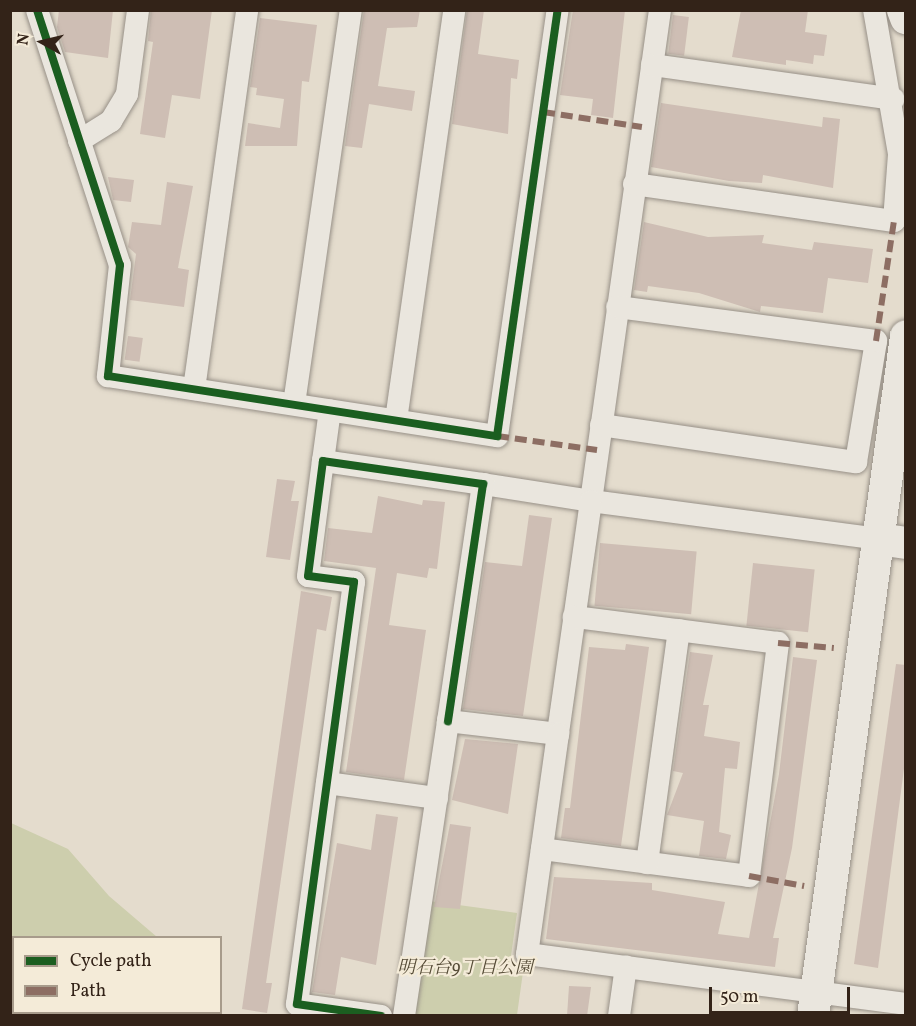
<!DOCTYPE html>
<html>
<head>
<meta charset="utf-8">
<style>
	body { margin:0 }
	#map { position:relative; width:916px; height:1026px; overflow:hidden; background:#e4dccd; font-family:Vollkorn,"Noto Serif JP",serif }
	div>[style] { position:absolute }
	.green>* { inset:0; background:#cdcead }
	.building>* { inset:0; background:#cebeb4; transform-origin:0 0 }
	.roads { filter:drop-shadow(0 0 2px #979087) drop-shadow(0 0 2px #979087) }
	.street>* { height:22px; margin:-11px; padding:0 11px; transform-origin:11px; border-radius:11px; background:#eae6de }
	.secondary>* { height:32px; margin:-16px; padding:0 16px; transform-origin:16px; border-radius:16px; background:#eae6de }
	.quiet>* { height:6px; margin-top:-3px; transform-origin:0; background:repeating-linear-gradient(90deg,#8d6e63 0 12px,transparent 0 18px) }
	.cycleway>* { height:8px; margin:-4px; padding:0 4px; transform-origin:4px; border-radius:4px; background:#1b5e20 }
	span { translate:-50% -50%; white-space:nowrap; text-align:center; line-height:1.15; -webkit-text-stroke:4.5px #f4ebd8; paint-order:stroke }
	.park-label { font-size:18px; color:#554b36; font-style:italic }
	.frame { position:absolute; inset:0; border:12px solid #332318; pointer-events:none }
	.legend { position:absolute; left:12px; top:936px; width:210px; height:78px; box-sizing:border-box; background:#f4ebd8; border:2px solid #a79b8b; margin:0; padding:8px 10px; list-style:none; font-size:18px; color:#332318 }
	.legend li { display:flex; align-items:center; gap:12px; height:30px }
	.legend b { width:30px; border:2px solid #a79b8b }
	.north { position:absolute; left:12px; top:12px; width:60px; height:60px; -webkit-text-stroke:4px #f4ebd8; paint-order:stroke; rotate:278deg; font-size:16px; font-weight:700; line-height:24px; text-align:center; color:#332318 }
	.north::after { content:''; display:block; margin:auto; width:21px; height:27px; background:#332318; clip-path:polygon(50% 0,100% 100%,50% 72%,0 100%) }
	.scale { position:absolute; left:709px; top:987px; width:141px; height:27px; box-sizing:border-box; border:3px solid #332318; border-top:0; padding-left:8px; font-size:18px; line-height:21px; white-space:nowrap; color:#332318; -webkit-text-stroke:4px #f4ebd8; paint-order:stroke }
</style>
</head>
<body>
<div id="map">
	<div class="green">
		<i style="clip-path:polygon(11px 823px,68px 849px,109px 896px,157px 937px,14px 938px,14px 1012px,161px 1015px,11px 1015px)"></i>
		<i style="clip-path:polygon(429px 901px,517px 913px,509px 970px,523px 972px,517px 1015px,414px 1016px)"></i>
	</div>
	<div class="building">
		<i style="clip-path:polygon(59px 10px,113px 10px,108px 58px,65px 52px,57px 27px)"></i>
		<i style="clip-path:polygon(151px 10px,212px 10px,200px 99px,172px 95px,165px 138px,140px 134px,153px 42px,148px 41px)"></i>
		<i style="clip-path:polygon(364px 10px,420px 10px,417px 27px,387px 28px,378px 86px,415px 91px,412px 111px,369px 104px,362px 148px,345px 146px)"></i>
		<i style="clip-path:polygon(467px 10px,484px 10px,478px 54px,519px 60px,517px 79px,511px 78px,508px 134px,452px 124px)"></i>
		<i style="clip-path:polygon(573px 10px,625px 10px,613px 118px,591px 115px,593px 99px,560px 95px)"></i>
		<i style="clip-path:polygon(741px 10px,808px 10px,805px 32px,827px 35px,824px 56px,814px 55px,813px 64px,786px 60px,786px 65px,732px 57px)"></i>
		<i style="left:673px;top:15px;width:16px;height:39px;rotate:7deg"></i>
		<i style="clip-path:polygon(260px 18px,317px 25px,309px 82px,302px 81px,297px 146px,245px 146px,248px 123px,280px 128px,284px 99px,256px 95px,257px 88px,250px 87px)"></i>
		<i style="clip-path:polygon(661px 103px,822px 127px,823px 117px,840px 119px,833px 188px,763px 175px,762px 183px,729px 181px,651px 167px)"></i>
		<i style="clip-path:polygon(108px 177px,134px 180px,131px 202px,113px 200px)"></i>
		<i style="clip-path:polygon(167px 182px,193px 186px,178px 268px,189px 270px,184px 307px,130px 300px,136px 254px,128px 247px,132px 222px,161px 225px)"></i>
		<i style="clip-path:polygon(644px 222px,708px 237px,764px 235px,762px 243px,812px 250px,814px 242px,873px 249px,868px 283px,828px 278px,823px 313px,761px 306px,760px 312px,699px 293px,648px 286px,647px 292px,634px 290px)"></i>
		<i style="left:128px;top:336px;width:15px;height:24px;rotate:8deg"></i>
		<i style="clip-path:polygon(277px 479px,295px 481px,291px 501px,299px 501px,290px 560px,266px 557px)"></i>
		<i style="clip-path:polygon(378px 496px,422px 505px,423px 500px,445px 502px,437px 569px,429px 568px,427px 578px,397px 573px,389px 625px,426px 630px,404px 780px,346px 772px,376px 568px,324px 561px,328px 528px,372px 533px)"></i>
		<i style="clip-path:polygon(529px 515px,552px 518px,523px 716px,463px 709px,485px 562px,522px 566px)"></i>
		<i style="left:600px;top:543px;width:97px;height:63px;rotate:5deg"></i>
		<i style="left:753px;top:563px;width:62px;height:63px;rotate:6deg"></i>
		<i style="clip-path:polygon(301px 591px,332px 597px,326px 631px,317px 629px,266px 983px,272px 983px,267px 1013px,242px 1009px)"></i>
		<i style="clip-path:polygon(626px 644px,649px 647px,621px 846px,561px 838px,565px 808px,570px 808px,589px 647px,625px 650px)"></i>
		<i style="clip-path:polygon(690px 652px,713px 655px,703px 705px,709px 705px,704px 736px,740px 742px,737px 769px,725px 768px,719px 832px,731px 835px,726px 859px,699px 856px,704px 821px,667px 815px,683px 773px,673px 771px)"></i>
		<i style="clip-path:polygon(793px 657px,817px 660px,792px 848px,773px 938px,779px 938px,775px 967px,546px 939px,554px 877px,652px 883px,652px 890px,725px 902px,718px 934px,749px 938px,779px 774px)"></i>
		<i style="clip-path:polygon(896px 664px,906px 665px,906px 753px,878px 968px,854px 964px)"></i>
		<i style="clip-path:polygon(465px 739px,518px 744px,508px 814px,452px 800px)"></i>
		<i style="clip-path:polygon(376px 814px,398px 817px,376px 965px,341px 957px,335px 995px,312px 992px,337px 843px,371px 850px)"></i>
		<i style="clip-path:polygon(450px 824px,471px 827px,460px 909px,434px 907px)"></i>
		<i style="clip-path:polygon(569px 986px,591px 987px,587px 1016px,567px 1016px)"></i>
	</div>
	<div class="roads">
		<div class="street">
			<i style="left:37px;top:10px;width:268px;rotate:72deg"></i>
			<i style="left:120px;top:265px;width:112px;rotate:96.2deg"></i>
			<i style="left:108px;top:376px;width:394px;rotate:8.8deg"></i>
			<i style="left:497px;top:436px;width:430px;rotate:-81.9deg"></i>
			<i style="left:660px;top:10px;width:496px;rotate:98deg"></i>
			<i style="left:591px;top:501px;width:290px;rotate:7.5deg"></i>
			<i style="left:652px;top:65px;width:244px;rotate:8deg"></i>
			<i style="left:79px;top:141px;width:38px;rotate:-32deg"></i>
			<i style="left:111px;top:121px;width:31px;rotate:-59deg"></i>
			<i style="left:127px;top:94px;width:85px;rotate:-82.5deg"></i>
			<i style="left:634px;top:184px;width:263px;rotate:8.1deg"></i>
			<i style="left:894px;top:221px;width:67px;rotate:-85.7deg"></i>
			<i style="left:899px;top:154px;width:146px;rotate:-99.8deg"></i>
			<i style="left:194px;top:389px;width:383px;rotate:-82deg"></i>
			<i style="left:294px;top:404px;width:398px;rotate:-81.8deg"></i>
			<i style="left:396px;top:420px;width:414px;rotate:-81.9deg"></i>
			<i style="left:601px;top:425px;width:258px;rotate:8.3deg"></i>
			<i style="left:856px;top:462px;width:123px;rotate:-80.6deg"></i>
			<i style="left:876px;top:341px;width:261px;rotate:-172.5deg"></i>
			<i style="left:323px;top:461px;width:51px;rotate:-82.2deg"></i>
			<i style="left:483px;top:484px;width:109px;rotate:8.9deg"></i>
			<i style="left:591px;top:501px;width:235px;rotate:98.1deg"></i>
			<i style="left:327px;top:783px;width:111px;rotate:7.8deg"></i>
			<i style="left:542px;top:849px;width:209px;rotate:7.4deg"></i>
			<i style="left:749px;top:876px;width:235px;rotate:-82.9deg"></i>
			<i style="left:778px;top:643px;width:206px;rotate:-172.7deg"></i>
			<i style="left:647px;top:863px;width:235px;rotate:-82.2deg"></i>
			<i style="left:381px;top:1016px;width:85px;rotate:-171.9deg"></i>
			<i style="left:297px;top:1004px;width:426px;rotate:-82.3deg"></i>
			<i style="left:354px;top:582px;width:46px;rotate:-172.6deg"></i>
			<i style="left:308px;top:576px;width:116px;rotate:-82.6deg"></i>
			<i style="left:323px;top:461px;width:162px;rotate:8.2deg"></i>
			<i style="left:483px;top:484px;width:240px;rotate:98.4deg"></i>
			<i style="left:404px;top:1016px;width:298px;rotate:-81.5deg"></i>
			<i style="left:448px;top:721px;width:111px;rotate:6.7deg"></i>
			<i style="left:558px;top:734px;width:222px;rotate:98deg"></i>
			<i style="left:527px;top:954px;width:382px;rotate:7.5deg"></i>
			<i style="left:619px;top:1016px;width:50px;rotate:-82deg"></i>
		</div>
		<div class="secondary">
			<i style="left:903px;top:10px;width:9px;rotate:69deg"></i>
			<i style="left:878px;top:539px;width:28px;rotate:8deg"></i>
			<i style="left:813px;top:1016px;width:686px;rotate:-82.21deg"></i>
		</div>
	</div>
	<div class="quiet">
		<i style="left:543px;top:112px;width:100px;rotate:8.6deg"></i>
		<i style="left:876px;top:341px;width:121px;rotate:-81.5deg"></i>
		<i style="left:497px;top:436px;width:101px;rotate:8deg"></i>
		<i style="left:778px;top:643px;width:56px;rotate:5.1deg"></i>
		<i style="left:749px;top:876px;width:56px;rotate:10.3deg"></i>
	</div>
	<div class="cycleway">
		<i style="left:37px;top:10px;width:268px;rotate:72deg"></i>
		<i style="left:120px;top:265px;width:112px;rotate:96.2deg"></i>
		<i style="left:108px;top:376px;width:394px;rotate:8.8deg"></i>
		<i style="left:497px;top:436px;width:430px;rotate:-81.9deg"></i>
		<i style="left:381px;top:1016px;width:85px;rotate:-171.9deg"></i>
		<i style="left:297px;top:1004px;width:426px;rotate:-82.3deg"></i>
		<i style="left:354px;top:582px;width:46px;rotate:-172.6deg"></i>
		<i style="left:308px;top:576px;width:116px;rotate:-82.6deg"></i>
		<i style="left:323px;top:461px;width:162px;rotate:8.2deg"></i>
		<i style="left:483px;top:484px;width:240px;rotate:98.4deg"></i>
	</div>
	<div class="park-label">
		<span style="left:465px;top:969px">明石台9丁目公園</span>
	</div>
	<div class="frame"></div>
	<ul class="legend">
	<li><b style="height:8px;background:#1b5e20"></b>Cycle path</li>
	<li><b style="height:8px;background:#8d6e63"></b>Path</li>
	</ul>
	<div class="north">N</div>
	<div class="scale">50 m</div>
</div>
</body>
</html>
